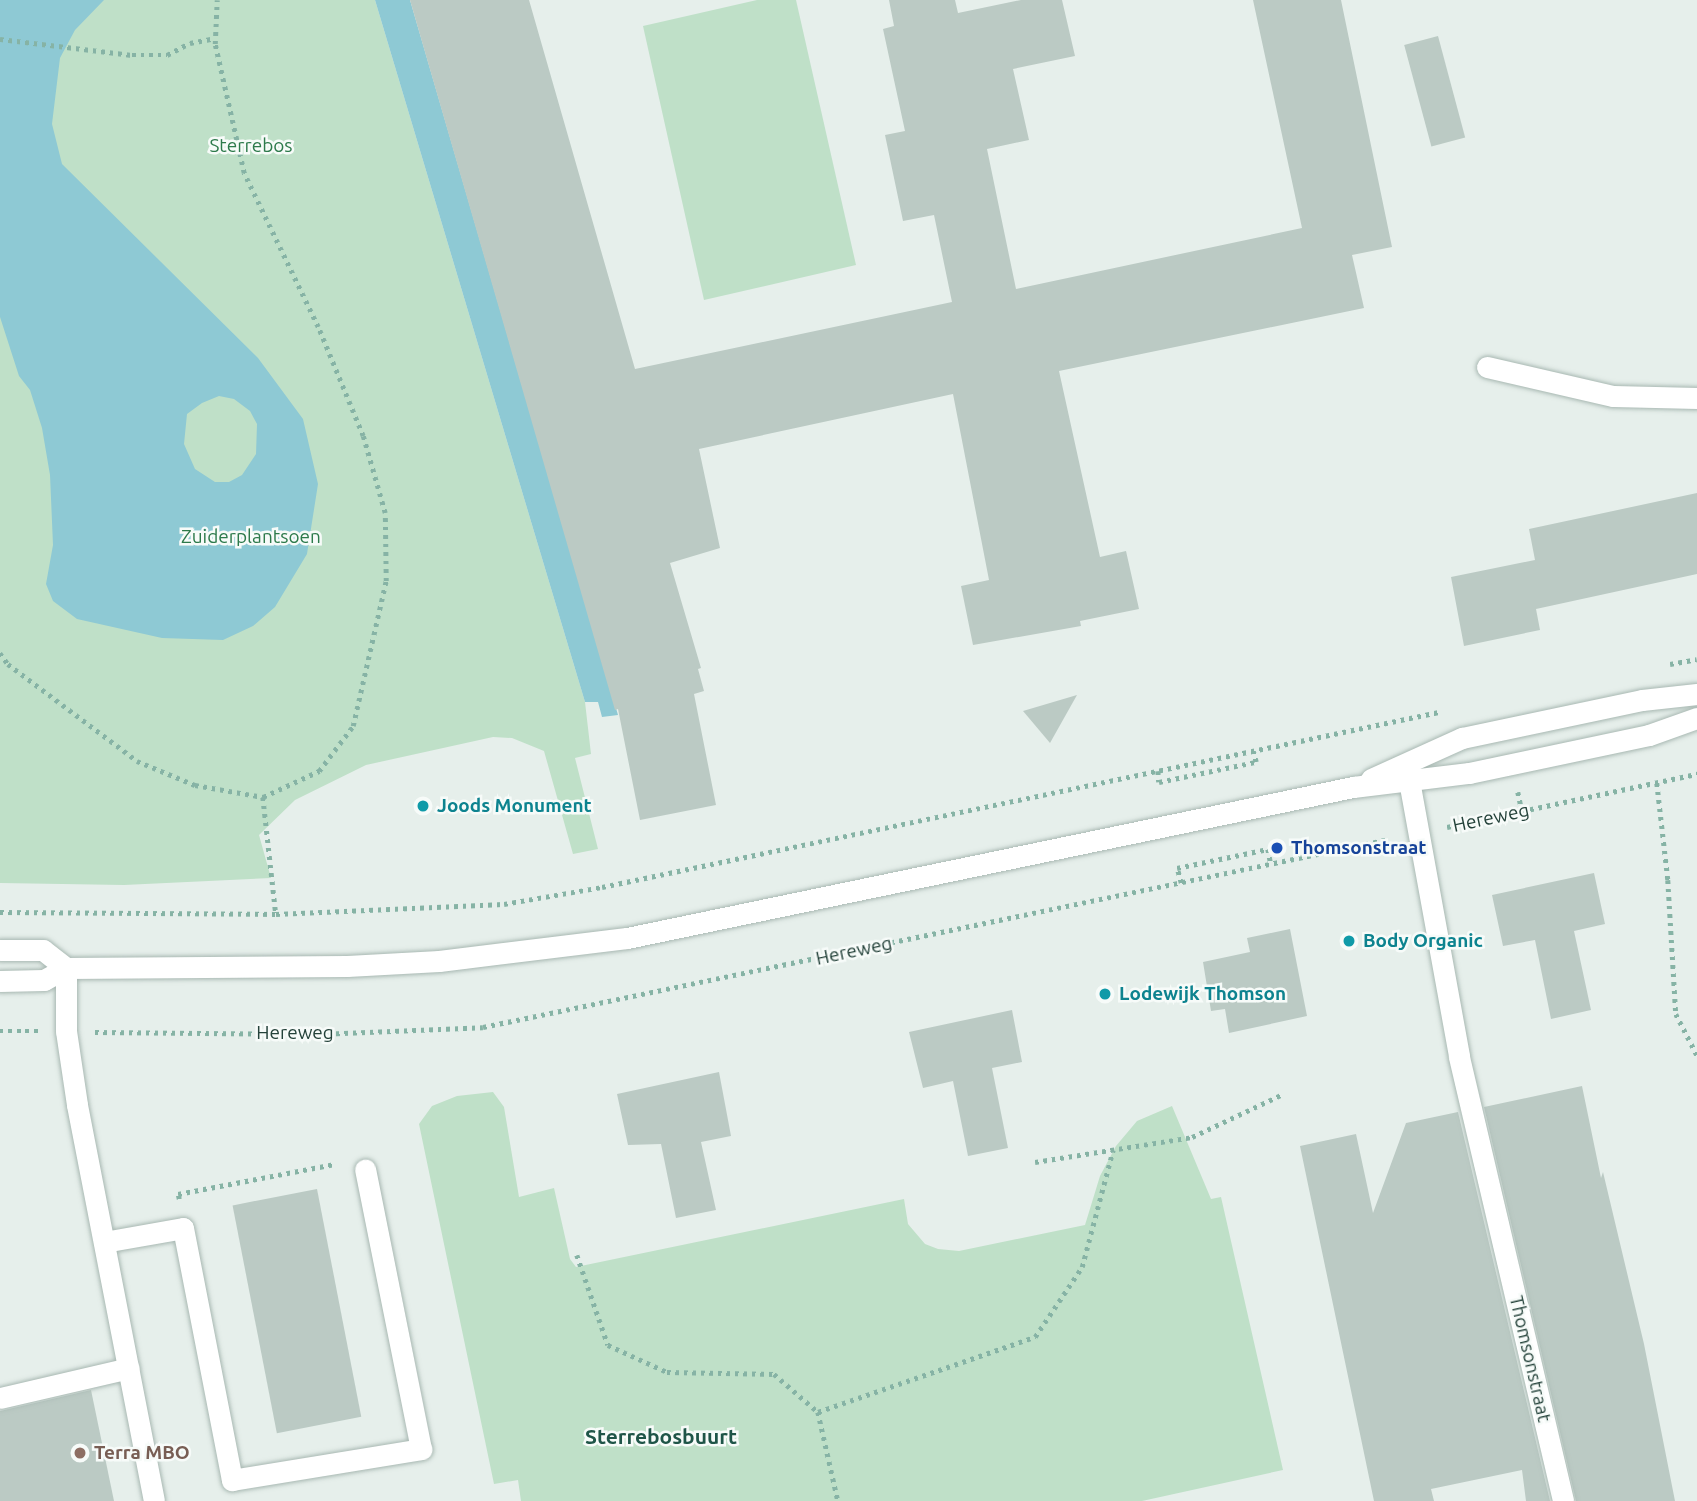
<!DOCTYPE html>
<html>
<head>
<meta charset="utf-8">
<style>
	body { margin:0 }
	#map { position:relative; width:1697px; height:1501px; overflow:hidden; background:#e6efeb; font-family:Ubuntu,sans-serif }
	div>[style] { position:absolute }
	.green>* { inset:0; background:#bfe0c8 }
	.water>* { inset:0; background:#8ec9d4 }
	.building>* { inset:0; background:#bbcac4; transform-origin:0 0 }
	.path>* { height:4.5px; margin-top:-2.25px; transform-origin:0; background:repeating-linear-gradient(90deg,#86b3a5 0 3.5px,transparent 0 8.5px) }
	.roads { filter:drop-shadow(0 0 2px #a8b8b2) drop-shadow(0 0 2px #a8b8b2) }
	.service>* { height:21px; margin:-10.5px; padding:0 10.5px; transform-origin:10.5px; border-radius:10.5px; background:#fff }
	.minor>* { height:21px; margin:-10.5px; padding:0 10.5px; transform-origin:10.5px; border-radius:10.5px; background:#fff }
	.secondary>* { height:21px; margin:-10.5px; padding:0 10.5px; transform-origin:10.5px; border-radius:10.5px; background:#fff }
	.dots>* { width:19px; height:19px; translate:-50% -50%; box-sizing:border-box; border:4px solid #f7fbf9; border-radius:50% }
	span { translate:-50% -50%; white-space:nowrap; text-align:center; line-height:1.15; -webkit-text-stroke:5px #f7fbf9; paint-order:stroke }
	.park-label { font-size:19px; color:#2d7a4b }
	.culture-label { font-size:19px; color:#0d838f; font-weight:700 }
	.left { translate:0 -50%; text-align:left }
	.street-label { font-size:19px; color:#24423a }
	.transit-label { font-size:19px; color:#164399; font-weight:700 }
	.education-label { font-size:19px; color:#785e54; font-weight:700 }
	.neighbourhood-label { font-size:21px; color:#1f5548; font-weight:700 }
</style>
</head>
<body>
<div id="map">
	<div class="green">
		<i style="clip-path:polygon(0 0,375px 0,585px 702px,591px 754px,575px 758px,598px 849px,573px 854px,544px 751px,512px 738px,493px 737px,366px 765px,295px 800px,259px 835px,271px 878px,124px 885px,0 883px)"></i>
		<i style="clip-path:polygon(757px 0,796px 0,856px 265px,704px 300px,643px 26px)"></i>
		<i style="clip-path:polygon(493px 1092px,504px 1107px,519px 1197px,554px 1188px,570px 1259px,576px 1267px,904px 1199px,908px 1224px,925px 1244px,938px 1249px,959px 1251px,1085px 1225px,1100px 1176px,1116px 1146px,1137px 1121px,1172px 1106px,1211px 1199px,1221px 1197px,1283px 1470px,1142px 1501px,521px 1501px,518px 1480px,494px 1484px,419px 1124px,432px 1106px,457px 1096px)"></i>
	</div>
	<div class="water">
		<i style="clip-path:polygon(evenodd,0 0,104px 0,75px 30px,60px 58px,52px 124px,62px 164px,258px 358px,303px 419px,318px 484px,307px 554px,275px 607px,253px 626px,223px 640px,162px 638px,77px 619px,53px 601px,46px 584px,53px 545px,50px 475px,42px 428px,30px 390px,19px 376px,0 317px,0 0,219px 396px,234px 399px,250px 411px,257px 424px,256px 454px,242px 475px,229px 482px,215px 482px,195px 469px,184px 444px,187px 414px,202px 403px,219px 396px)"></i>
		<i style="clip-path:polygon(375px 0,410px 0,618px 715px,602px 717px,598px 702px,585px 702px)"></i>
	</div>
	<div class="building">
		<i style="clip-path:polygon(410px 0,529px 0,635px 369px,952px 302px,934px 215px,903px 221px,885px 135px,905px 131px,883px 29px,894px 26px,889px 0,955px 0,958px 13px,1021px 0,1062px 0,1075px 56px,1013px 69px,1029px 140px,987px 149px,1016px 289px,1302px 228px,1253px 0,1341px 0,1392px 247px,1352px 255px,1364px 308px,1059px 371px,1100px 557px,1126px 551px,1139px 609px,1080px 621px,1081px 626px,973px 645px,961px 586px,989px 580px,953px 394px,699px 449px,720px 548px,670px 563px,701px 668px,698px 669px,704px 691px,694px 694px,716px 805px,640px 820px,618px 709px,615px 710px)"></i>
		<i style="left:1438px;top:36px;width:105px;height:35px;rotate:75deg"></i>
		<i style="clip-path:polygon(1697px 493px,1697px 574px,1536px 609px,1540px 630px,1464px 646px,1451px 577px,1535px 560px,1529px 529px)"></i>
		<i style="clip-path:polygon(1077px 695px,1050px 743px,1023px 711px)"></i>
		<i style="clip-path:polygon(1594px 873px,1605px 924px,1574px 931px,1591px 1010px,1551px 1019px,1535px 940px,1503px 946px,1492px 895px)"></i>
		<i style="clip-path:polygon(1290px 929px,1307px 1016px,1229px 1033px,1225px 1009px,1211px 1011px,1203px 962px,1250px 952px,1247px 938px)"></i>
		<i style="clip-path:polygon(1012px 1010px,1022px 1062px,992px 1068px,1008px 1148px,968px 1156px,953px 1081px,923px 1088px,909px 1032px)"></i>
		<i style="clip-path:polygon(719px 1072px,731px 1136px,701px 1142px,716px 1210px,676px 1218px,661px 1144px,628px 1145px,617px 1094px)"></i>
		<i style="clip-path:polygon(1582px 1086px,1601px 1178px,1603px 1172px,1644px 1344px,1675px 1501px,1576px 1501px,1484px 1107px)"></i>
		<i style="clip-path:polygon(1458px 1112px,1550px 1501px,1526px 1501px,1522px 1470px,1431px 1489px,1434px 1501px,1374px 1501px,1300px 1146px,1356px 1134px,1373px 1213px,1406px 1123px)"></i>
		<i style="left:317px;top:1189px;width:232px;height:86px;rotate:79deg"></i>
		<i style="clip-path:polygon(91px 1390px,114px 1501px,0 1501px,0 1411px)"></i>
	</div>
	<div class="path">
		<i style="left:0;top:39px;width:133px;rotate:6.9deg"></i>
		<i style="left:132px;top:55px;width:35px"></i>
		<i style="left:167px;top:55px;width:26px;rotate:-28deg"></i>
		<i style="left:190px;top:43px;width:25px;rotate:-11deg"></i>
		<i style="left:0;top:653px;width:14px;rotate:54deg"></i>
		<i style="left:8px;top:664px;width:161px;rotate:36.9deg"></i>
		<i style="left:137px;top:761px;width:63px;rotate:22.5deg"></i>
		<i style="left:195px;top:785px;width:69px;rotate:10deg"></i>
		<i style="left:263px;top:797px;width:62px;rotate:-24.9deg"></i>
		<i style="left:319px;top:771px;width:56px;rotate:-52.9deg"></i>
		<i style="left:353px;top:726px;width:149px;rotate:-77.2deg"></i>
		<i style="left:386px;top:581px;width:68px;rotate:-90.8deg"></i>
		<i style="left:385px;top:513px;width:80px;rotate:-105.9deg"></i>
		<i style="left:363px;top:436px;width:118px;rotate:-112.4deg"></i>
		<i style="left:318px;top:327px;width:171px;rotate:-115.7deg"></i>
		<i style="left:244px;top:173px;width:132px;rotate:-102.7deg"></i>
		<i style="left:215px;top:44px;width:44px;rotate:-87.4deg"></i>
		<i style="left:1670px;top:664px;width:27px;rotate:-10deg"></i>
		<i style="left:1158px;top:771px;width:11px;rotate:85deg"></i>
		<i style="left:1159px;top:782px;width:99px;rotate:-11.7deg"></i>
		<i style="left:1256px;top:762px;width:11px;rotate:-105deg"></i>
		<i style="left:1657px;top:783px;width:98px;rotate:83.5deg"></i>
		<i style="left:1668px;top:880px;width:134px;rotate:86.6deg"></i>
		<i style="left:1676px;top:1014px;width:46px;rotate:62.9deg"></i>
		<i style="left:1518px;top:792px;width:19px;rotate:78deg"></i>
		<i style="left:263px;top:797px;width:118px;rotate:83.7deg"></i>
		<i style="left:1447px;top:827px;width:256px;rotate:-12deg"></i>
		<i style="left:1181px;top:883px;width:16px;rotate:-105deg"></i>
		<i style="left:1177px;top:868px;width:93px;rotate:-11.8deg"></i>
		<i style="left:1268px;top:849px;width:15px;rotate:79deg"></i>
		<i style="left:0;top:912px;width:276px;rotate:0.4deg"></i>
		<i style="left:276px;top:914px;width:228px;rotate:-2.5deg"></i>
		<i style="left:504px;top:904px;width:99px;rotate:-9.8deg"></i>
		<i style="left:602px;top:887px;width:855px;rotate:-11.81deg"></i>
		<i style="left:0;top:1031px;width:38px"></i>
		<i style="left:95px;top:1032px;width:224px;rotate:0.5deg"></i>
		<i style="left:319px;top:1034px;width:164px;rotate:-2.4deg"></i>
		<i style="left:483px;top:1027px;width:926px;rotate:-11.71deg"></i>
		<i style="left:1035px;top:1162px;width:159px;rotate:-9deg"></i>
		<i style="left:1192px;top:1137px;width:101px;rotate:-25.3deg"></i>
		<i style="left:179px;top:1199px;width:5px;rotate:-101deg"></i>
		<i style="left:178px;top:1194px;width:161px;rotate:-10.8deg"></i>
		<i style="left:577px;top:1255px;width:95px;rotate:71deg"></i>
		<i style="left:608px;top:1345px;width:65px;rotate:24.6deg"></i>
		<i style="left:667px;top:1372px;width:107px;rotate:1.1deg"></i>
		<i style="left:774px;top:1374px;width:58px;rotate:40.8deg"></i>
		<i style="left:818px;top:1412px;width:91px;rotate:77.3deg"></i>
		<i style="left:818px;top:1412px;width:230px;rotate:-19.1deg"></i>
		<i style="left:1035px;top:1337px;width:84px;rotate:-56.1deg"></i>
		<i style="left:1082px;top:1267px;width:121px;rotate:-75.2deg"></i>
	</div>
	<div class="roads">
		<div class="service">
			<i style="left:1487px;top:367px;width:129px;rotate:13deg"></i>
			<i style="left:1613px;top:396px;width:84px;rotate:1.4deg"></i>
			<i style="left:66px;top:968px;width:63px;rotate:90deg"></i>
			<i style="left:66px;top:1031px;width:75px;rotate:81.5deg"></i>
			<i style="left:77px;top:1105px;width:403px;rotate:79deg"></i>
			<i style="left:104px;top:1242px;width:80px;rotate:-10deg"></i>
			<i style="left:183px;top:1228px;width:257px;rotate:79deg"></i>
			<i style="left:232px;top:1480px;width:192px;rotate:-9.3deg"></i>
			<i style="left:421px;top:1449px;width:285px;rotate:-101.3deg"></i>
			<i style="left:0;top:1398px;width:132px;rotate:-13.1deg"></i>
		</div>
		<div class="minor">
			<i style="left:1406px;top:764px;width:298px;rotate:79.7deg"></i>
			<i style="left:1459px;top:1057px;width:456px;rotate:76.8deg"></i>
		</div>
		<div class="secondary">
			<i style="left:1371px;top:779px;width:100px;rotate:-24.3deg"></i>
			<i style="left:1462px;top:738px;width:184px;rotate:-11.9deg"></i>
			<i style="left:1642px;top:700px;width:55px;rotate:-6.2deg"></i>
			<i style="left:0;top:950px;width:43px"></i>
			<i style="left:43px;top:950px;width:29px;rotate:38deg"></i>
			<i style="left:0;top:981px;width:44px;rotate:-1.3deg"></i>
			<i style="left:44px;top:980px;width:25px;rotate:-29deg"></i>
			<i style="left:66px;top:968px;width:281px;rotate:-0.4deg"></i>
			<i style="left:347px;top:966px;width:92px;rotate:-3.1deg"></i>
			<i style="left:439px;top:961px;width:189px;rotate:-7deg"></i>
			<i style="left:627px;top:938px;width:742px;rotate:-11.75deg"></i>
			<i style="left:1353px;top:787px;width:117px;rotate:-6.9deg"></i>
			<i style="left:1469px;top:773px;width:184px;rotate:-11.9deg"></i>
			<i style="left:1649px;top:735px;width:51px;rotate:-19.5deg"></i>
		</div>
	</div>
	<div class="dots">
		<i style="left:423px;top:806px;background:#0f9aa8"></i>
		<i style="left:1277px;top:848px;background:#1a4fb4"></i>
		<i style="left:1349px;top:941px;background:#0f9aa8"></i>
		<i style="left:1105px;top:994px;background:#0f9aa8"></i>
		<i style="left:80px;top:1453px;background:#8d6e63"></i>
	</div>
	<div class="park-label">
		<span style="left:251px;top:146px">Sterrebos</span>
		<span style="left:251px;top:537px">Zuiderplantsoen</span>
	</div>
	<div class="culture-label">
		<span class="left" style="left:437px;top:806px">Joods Monument</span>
		<span class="left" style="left:1363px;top:941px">Body Organic</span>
		<span class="left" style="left:1119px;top:994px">Lodewijk Thomson</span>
	</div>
	<div class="street-label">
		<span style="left:1491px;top:818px;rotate:-12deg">Hereweg</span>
		<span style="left:854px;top:951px;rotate:-12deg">Hereweg</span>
		<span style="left:295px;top:1033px">Hereweg</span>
		<span style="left:1530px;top:1359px;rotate:77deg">Thomsonstraat</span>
	</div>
	<div class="transit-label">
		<span class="left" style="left:1291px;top:848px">Thomsonstraat</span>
	</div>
	<div class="education-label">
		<span class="left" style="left:94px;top:1453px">Terra MBO</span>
	</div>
	<div class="neighbourhood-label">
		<span style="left:661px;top:1436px">Sterrebosbuurt</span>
	</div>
</div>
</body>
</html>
